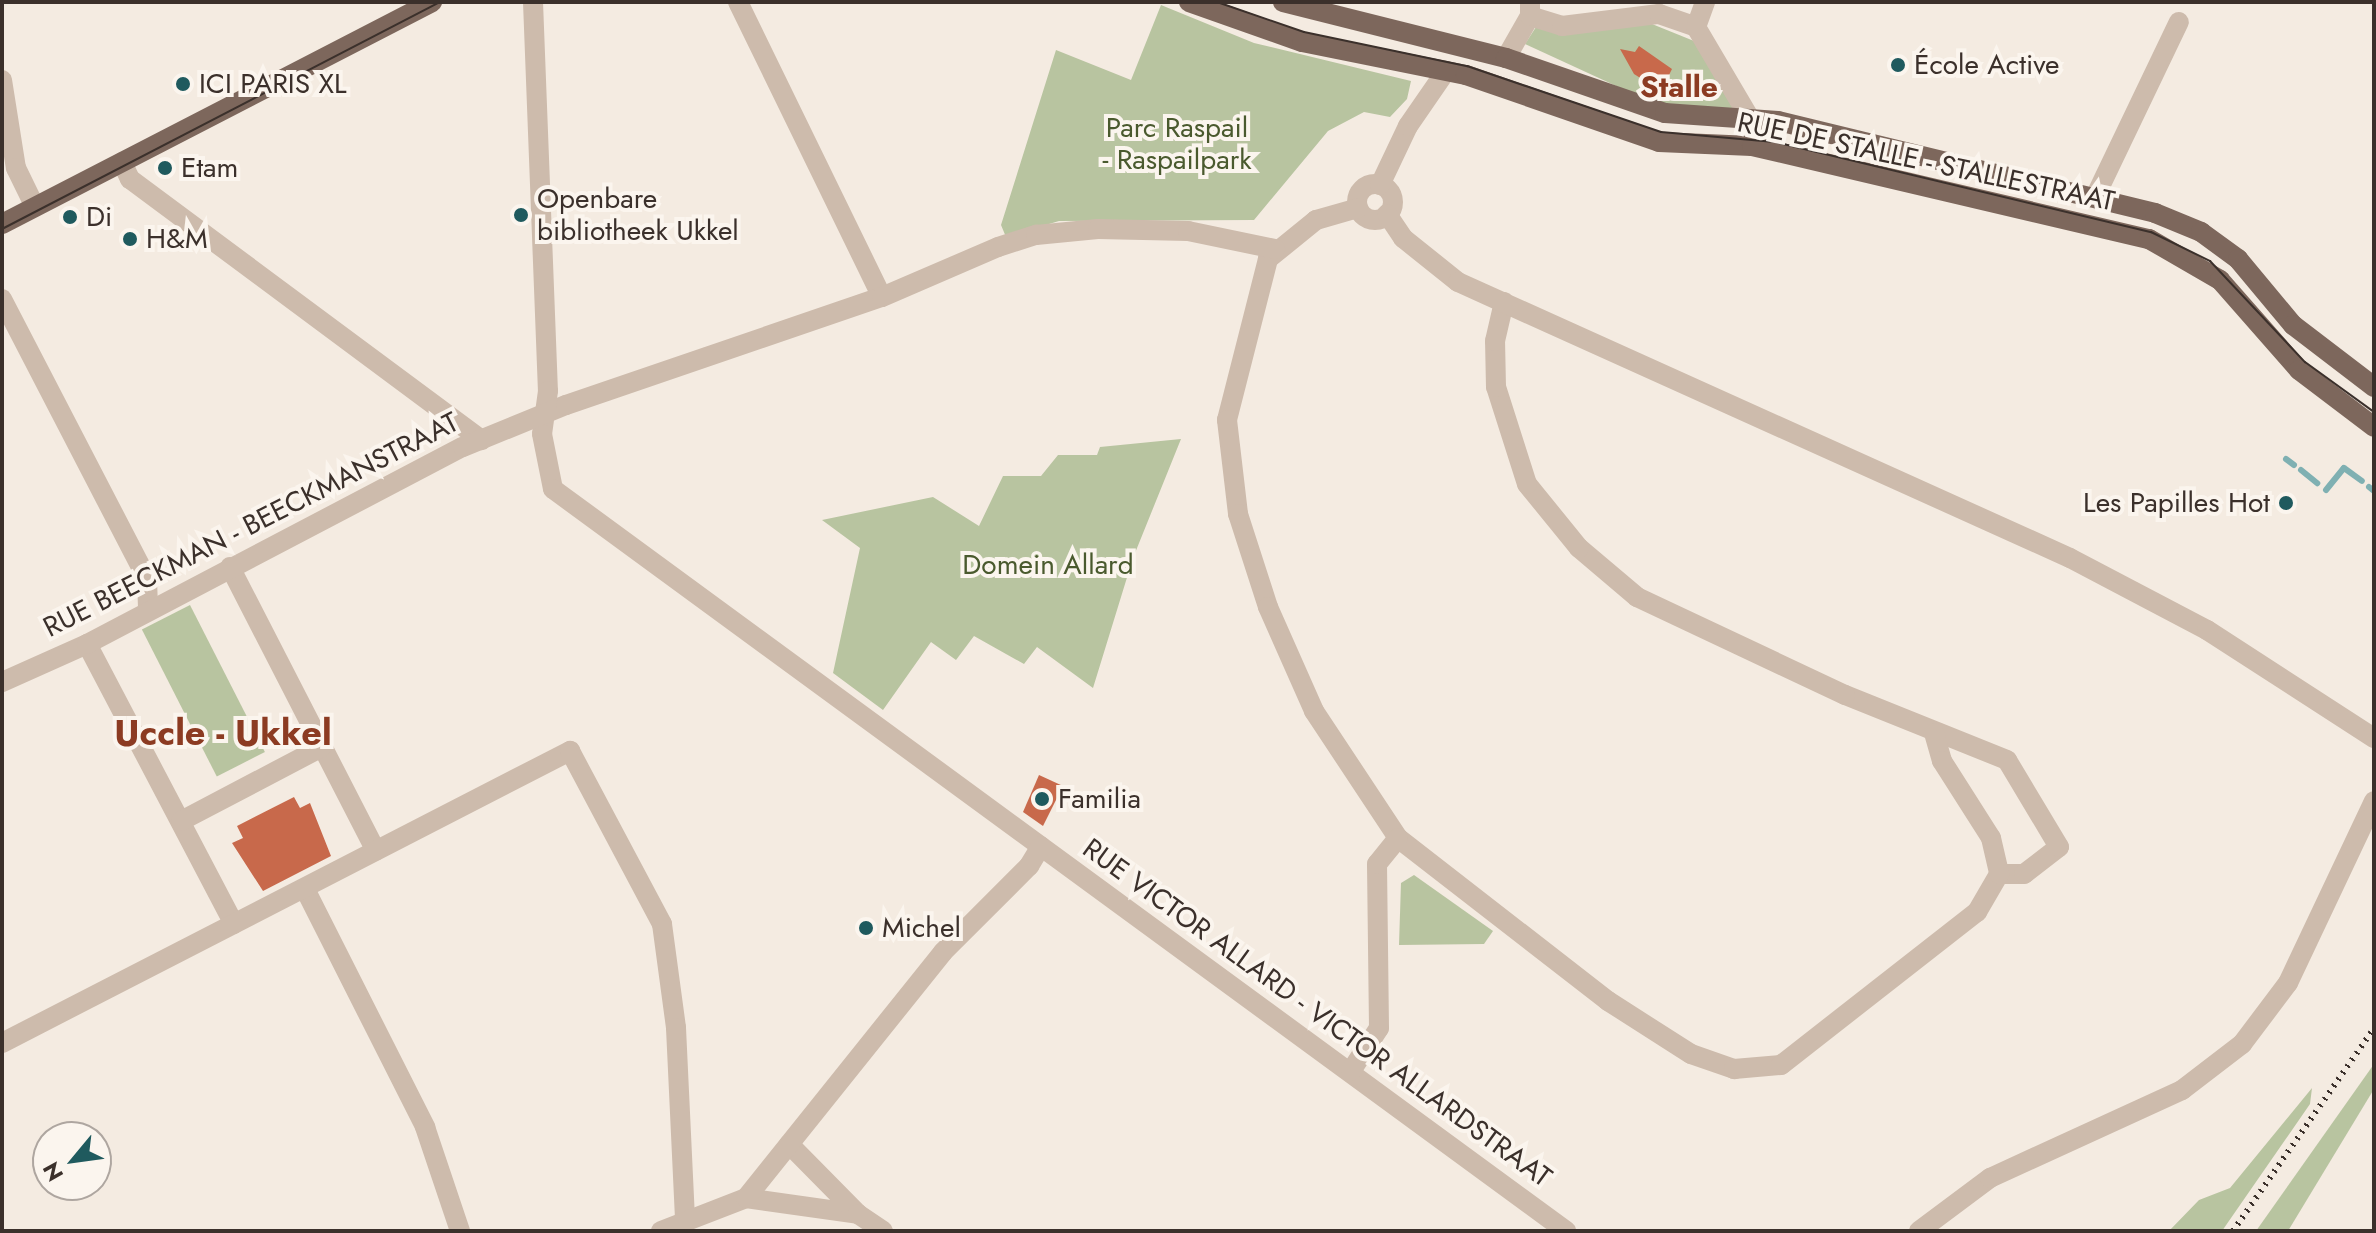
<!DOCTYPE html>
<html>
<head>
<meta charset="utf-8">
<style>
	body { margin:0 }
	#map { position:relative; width:2376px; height:1233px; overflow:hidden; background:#f4ebe1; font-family:Jost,sans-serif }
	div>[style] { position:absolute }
	.green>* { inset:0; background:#b8c4a0; transform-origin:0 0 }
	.stream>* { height:6px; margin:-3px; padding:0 3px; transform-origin:3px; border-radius:3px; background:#7fb0b2 }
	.building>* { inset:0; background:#c8694b }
	.minor>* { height:20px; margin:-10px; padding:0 10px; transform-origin:10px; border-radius:10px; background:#cdbbac }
	.minor>.ring { margin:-10px; padding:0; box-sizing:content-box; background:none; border:20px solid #cdbbac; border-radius:50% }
	.major>* { height:20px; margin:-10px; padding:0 10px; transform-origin:10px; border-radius:10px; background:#7d675c }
	.tram>* { height:2px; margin:-1px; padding:0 1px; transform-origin:1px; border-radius:1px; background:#3b302b }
	.rail>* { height:6px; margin-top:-3px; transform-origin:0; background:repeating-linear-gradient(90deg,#3b302b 0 2px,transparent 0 8px) }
	.dots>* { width:22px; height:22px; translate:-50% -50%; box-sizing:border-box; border:4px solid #fbf5ee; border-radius:50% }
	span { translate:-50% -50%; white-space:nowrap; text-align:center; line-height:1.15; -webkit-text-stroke:8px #fbf5ee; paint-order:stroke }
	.poi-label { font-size:28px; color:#3b302b }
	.left { translate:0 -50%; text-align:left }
	.right { translate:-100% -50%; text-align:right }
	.park-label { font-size:28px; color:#4a5a2e }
	.street-label { font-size:28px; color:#3b302b }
	.neighbourhood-label { font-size:30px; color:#8c3b22; font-weight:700 }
	.district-label { font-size:36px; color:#8c3b22; font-weight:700 }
	.frame { position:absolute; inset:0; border:4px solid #3b302b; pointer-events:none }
	.north { position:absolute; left:32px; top:1121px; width:80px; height:80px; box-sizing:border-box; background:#fbf5ee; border:2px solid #aea6a0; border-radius:50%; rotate:241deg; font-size:22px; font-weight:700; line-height:32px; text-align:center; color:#3b302b }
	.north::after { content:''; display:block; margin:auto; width:28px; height:36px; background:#1f5a5e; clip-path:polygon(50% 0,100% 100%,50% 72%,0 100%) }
</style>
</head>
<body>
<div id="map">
	<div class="green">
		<i style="clip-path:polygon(1161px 5px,1254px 43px,1411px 81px,1407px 99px,1390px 117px,1364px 112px,1328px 131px,1254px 220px,1059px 221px,1006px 237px,1001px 225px,1056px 50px,1131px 80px)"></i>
		<i style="clip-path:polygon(1647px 22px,1694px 41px,1734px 110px,1664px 108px,1525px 44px,1536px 27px)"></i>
		<i style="clip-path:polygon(1181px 439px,1133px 558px,1093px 688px,1037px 647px,1024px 664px,974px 636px,956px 660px,931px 642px,883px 710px,833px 673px,860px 548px,822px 520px,933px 497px,979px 526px,1003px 476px,1041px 476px,1058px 455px,1097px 455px,1100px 447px)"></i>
		<i style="left:190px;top:605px;width:165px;height:54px;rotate:63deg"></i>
		<i style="clip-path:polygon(1414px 875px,1493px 931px,1484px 944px,1399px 945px,1401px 883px)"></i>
		<i style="clip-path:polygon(2374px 1064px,2374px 1089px,2288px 1231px,2256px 1231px)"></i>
		<i style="clip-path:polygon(2312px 1088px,2310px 1104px,2222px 1231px,2169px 1231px,2199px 1200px,2230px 1188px)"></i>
	</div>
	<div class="stream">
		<i style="left:2286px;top:459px;width:10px;rotate:37deg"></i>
		<i style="left:2301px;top:470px;width:21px;rotate:39deg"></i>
		<i style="left:2369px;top:487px;width:6px;rotate:39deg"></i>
		<i style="left:2326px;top:490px;width:28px;rotate:-51deg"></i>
		<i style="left:2344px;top:468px;width:22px;rotate:36deg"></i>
	</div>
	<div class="building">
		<i style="clip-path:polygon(1639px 46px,1672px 69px,1661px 91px,1634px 74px,1620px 49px,1635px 52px)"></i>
		<i style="clip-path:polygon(1039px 775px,1063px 786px,1043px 826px,1023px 812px)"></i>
		<i style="clip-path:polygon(294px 797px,300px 808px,310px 803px,331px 856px,263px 891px,232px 843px,243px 838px,237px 826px)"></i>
	</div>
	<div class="minor">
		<i style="left:533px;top:2px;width:389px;rotate:87.8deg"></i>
		<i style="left:548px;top:391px;width:43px;rotate:97.9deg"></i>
		<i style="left:542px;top:434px;width:56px;rotate:78.7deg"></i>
		<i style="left:553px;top:489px;width:1256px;rotate:36.22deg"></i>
		<i style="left:738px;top:2px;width:328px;rotate:64deg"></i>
		<i style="left:1530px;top:16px;width:34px;rotate:17deg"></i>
		<i style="left:1562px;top:26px;width:98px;rotate:-7.1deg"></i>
		<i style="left:1659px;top:14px;width:39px;rotate:19deg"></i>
		<i style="left:1696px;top:27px;width:104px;rotate:59.5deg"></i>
		<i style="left:1696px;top:27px;width:27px;rotate:-70deg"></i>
		<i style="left:1506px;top:58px;width:48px;rotate:-60.3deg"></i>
		<i style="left:1530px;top:16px;width:14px;rotate:-90deg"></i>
		<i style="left:2px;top:80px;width:89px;rotate:81deg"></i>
		<i style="left:16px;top:168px;width:43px;rotate:64deg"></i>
		<i style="left:122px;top:162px;width:19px;rotate:65deg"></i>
		<i style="left:130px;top:179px;width:438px;rotate:36.6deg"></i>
		<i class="ring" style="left:1357px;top:184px;width:16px;height:16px"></i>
		<i style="left:1380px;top:185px;width:65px;rotate:-64.6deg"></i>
		<i style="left:1408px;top:126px;width:67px;rotate:-55.4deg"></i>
		<i style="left:2095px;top:197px;width:194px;rotate:-64.4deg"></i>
		<i style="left:1358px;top:208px;width:44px;rotate:164.1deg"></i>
		<i style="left:1316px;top:220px;width:62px;rotate:140.9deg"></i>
		<i style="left:1268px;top:259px;width:166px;rotate:104.3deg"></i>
		<i style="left:1227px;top:420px;width:95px;rotate:83.3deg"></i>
		<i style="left:1238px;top:514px;width:98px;rotate:72.1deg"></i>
		<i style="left:1268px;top:607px;width:114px;rotate:66.1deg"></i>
		<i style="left:1314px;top:711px;width:152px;rotate:56.5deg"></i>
		<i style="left:1398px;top:838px;width:266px;rotate:37.8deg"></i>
		<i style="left:1608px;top:1001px;width:98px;rotate:32.6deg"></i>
		<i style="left:1691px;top:1054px;width:46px;rotate:19.2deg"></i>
		<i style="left:1734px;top:1069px;width:47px;rotate:-4.9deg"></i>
		<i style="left:1781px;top:1065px;width:249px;rotate:-38deg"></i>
		<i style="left:1977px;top:912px;width:44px;rotate:-59.9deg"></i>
		<i style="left:1999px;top:874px;width:25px"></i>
		<i style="left:2024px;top:874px;width:44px;rotate:-37.6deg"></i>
		<i style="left:2059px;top:847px;width:101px;rotate:-120.9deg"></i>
		<i style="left:2007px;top:760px;width:175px;rotate:-158.1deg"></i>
		<i style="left:1845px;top:695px;width:230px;rotate:-154.8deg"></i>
		<i style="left:1637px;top:597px;width:76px;rotate:-139.8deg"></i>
		<i style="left:1579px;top:548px;width:82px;rotate:-129.1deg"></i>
		<i style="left:1527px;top:484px;width:102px;rotate:-107.7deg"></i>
		<i style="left:1496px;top:387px;width:46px;rotate:-91.2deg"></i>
		<i style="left:1495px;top:341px;width:40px;rotate:-77deg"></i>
		<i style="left:1387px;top:214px;width:29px;rotate:56deg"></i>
		<i style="left:1403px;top:238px;width:70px;rotate:38.7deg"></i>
		<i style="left:1458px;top:282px;width:671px;rotate:24.27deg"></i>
		<i style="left:2070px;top:558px;width:155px;rotate:27.7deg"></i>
		<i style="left:2207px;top:630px;width:199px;rotate:32.9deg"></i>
		<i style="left:2px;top:299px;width:315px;rotate:62.6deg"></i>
		<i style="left:147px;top:579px;width:32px;rotate:88deg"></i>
		<i style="left:230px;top:567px;width:319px;rotate:62.8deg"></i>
		<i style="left:87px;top:644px;width:316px;rotate:62.3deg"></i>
		<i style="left:2px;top:682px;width:93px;rotate:-24.1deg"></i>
		<i style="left:87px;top:644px;width:424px;rotate:-27.7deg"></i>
		<i style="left:463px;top:447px;width:111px;rotate:-22.2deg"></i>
		<i style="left:566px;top:405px;width:334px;rotate:-18.9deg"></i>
		<i style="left:882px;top:297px;width:126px;rotate:-23.3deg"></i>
		<i style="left:998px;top:247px;width:40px;rotate:-18deg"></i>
		<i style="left:1036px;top:235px;width:62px;rotate:-5.5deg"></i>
		<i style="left:1098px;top:229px;width:90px;rotate:1.3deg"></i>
		<i style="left:1188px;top:231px;width:89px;rotate:11.7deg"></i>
		<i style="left:1934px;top:733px;width:29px;rotate:74deg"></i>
		<i style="left:1942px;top:761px;width:91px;rotate:57.5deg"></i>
		<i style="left:1991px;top:838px;width:37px;rotate:77deg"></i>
		<i style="left:181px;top:821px;width:159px;rotate:-27.7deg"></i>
		<i style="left:305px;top:889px;width:267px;rotate:63.2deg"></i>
		<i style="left:425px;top:1127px;width:110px;rotate:71.4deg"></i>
		<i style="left:2px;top:1043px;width:639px;rotate:-27.21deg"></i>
		<i style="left:570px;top:751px;width:196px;rotate:62deg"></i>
		<i style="left:662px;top:924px;width:105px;rotate:82.3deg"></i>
		<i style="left:676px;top:1028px;width:192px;rotate:87.3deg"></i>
		<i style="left:1351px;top:1071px;width:51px;rotate:-56.9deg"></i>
		<i style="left:1379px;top:1028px;width:164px;rotate:-90.7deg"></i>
		<i style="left:1377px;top:864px;width:33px;rotate:-51deg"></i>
		<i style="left:746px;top:1198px;width:113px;rotate:8.1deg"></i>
		<i style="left:858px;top:1214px;width:98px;rotate:-134.6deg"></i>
		<i style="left:858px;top:1214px;width:30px;rotate:34deg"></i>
		<i style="left:661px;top:1231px;width:91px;rotate:-21.2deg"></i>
		<i style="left:746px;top:1198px;width:315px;rotate:-51.3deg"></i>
		<i style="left:943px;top:952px;width:122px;rotate:-45deg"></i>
		<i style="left:1029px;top:866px;width:23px;rotate:-59deg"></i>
		<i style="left:1919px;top:1231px;width:89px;rotate:-36.7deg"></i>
		<i style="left:1990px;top:1178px;width:211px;rotate:-24.6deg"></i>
		<i style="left:2182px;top:1090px;width:76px;rotate:-37.5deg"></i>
		<i style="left:2242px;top:1044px;width:76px;rotate:-53deg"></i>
		<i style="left:2288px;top:983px;width:201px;rotate:-64.7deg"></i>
	</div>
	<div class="major">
		<i style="left:1189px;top:2px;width:120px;rotate:19.5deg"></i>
		<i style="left:1302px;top:42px;width:167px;rotate:11.4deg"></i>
		<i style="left:1466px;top:75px;width:204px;rotate:19.1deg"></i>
		<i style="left:1659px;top:142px;width:93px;rotate:2.5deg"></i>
		<i style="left:1752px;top:146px;width:408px;rotate:13.2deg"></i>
		<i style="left:2149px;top:239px;width:82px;rotate:30deg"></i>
		<i style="left:2220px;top:280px;width:120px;rotate:48.7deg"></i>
		<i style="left:2299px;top:370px;width:94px;rotate:37.2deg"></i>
		<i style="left:1283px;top:2px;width:230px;rotate:14.1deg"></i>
		<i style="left:1506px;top:58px;width:168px;rotate:19.1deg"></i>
		<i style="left:1665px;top:113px;width:113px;rotate:4deg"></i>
		<i style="left:1778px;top:121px;width:388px;rotate:13.7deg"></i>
		<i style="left:2155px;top:213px;width:50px;rotate:22.4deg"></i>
		<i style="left:2201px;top:232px;width:46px;rotate:36.1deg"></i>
		<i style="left:2238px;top:259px;width:86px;rotate:50.2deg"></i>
		<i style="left:2293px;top:325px;width:102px;rotate:37.4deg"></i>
		<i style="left:2px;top:224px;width:484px;rotate:-27.3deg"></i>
	</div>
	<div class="tram">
		<i style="left:1217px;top:2px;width:92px;rotate:19deg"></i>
		<i style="left:1304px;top:32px;width:167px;rotate:11.8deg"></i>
		<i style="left:1467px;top:66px;width:205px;rotate:18.8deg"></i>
		<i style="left:1661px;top:132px;width:114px;rotate:5deg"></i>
		<i style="left:1775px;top:142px;width:387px;rotate:13.5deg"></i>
		<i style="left:2151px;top:232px;width:66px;rotate:26.2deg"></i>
		<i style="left:2210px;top:261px;width:139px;rotate:46.8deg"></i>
		<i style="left:2305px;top:362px;width:85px;rotate:35.9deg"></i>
		<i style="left:2px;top:229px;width:493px;rotate:-27.4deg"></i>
	</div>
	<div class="rail">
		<i style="left:2233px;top:1231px;width:247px;rotate:-55.2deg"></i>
	</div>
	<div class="dots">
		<i style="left:1898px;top:65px;background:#1f5a5e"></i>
		<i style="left:183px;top:84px;background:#1f5a5e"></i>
		<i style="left:165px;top:168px;background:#1f5a5e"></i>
		<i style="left:521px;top:215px;background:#1f5a5e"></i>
		<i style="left:70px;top:217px;background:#1f5a5e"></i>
		<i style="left:130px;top:239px;background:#1f5a5e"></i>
		<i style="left:2286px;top:503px;background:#1f5a5e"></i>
		<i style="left:1042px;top:799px;background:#1f5a5e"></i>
		<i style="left:866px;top:928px;background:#1f5a5e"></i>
	</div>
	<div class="poi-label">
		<span class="left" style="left:1914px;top:65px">École Active</span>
		<span class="left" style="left:199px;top:84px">ICI PARIS XL</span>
		<span class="left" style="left:181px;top:168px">Etam</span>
		<span class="left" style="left:537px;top:215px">Openbare<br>bibliotheek Ukkel</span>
		<span class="left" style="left:86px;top:217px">Di</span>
		<span class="left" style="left:146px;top:239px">H&amp;M</span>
		<span class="right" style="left:2270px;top:503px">Les Papilles Hot</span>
		<span class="left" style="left:1058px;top:799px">Familia</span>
		<span class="left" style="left:882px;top:928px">Michel</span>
	</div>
	<div class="park-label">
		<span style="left:1177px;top:144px">Parc Raspail<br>- Raspailpark</span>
		<span style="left:1048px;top:565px">Domein Allard</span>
	</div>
	<div class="street-label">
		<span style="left:1926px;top:162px;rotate:12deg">RUE DE STALLE - STALLESTRAAT</span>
		<span style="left:251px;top:525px;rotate:-27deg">RUE BEECKMAN - BEECKMANSTRAAT</span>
		<span style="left:1317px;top:1013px;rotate:36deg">RUE VICTOR ALLARD - VICTOR ALLARDSTRAAT</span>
	</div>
	<div class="neighbourhood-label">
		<span style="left:1679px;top:87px">Stalle</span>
	</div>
	<div class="district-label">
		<span style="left:223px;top:733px">Uccle - Ukkel</span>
	</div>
	<div class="frame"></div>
	<div class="north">N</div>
</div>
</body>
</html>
